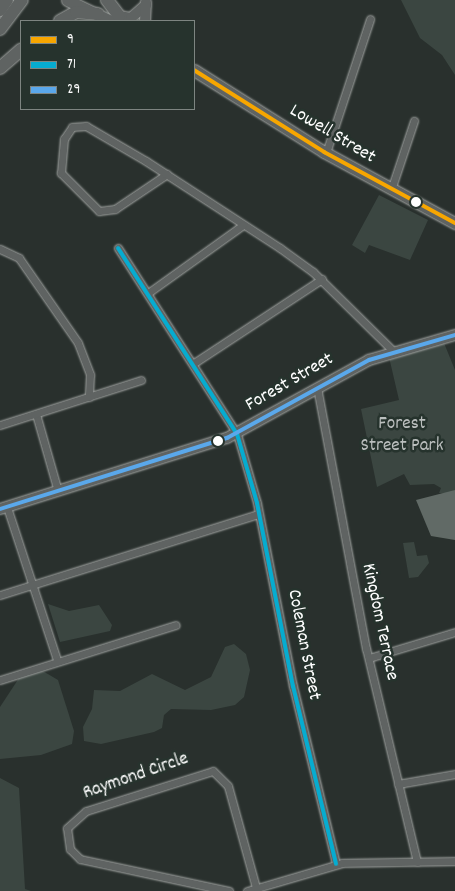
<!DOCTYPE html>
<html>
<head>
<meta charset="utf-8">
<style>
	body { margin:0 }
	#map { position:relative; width:455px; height:891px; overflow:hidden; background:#29302d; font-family:Dekko,sans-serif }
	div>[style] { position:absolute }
	.green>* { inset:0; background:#3b4641 }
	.water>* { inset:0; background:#616a66 }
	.roads { filter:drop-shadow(0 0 1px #9fa2a0) drop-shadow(0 0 1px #9fa2a0) }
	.street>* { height:7px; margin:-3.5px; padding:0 3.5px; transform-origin:3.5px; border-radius:3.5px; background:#5f6362 }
	.secondary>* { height:10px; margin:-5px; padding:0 5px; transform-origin:5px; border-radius:5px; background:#5f6362 }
	.primary>* { height:11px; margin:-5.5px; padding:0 5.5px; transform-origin:5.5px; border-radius:5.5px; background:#5f6362 }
	.highway>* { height:12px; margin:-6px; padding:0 6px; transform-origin:6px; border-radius:6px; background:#5f6362 }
	.bus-1>* { height:4px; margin:-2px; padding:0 2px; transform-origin:2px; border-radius:2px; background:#f7a600 }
	.bus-2>* { height:4px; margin:-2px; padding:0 2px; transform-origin:2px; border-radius:2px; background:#06acd0 }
	.bus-3>* { height:4px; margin:-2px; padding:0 2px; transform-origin:2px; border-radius:2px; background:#5aa8eb }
	.dots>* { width:14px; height:14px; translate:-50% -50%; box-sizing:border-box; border:2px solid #26332d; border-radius:50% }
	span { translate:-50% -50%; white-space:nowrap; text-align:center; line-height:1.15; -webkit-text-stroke:5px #26332d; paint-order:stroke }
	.street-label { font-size:19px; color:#fff }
	.park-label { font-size:19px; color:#bbbfbe }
	.legend { position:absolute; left:20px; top:20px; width:175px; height:90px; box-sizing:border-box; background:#26332d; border:1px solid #7d8581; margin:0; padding:6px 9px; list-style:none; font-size:15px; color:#fff }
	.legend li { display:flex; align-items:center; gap:10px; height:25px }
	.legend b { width:25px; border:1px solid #7d8581 }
</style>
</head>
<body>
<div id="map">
	<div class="green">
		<i style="clip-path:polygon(401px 0,455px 0,455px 75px,442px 55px,420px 38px)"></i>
		<i style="clip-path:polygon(379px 195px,428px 220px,410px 260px,369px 245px,365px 253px,352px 245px)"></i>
		<i style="clip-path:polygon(444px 343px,455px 370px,455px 490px,449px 494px,439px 493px,441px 488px,434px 484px,410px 485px,404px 474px,377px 487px,361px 409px,399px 400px,389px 357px)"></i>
		<i style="clip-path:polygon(414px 542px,417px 556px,427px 555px,429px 563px,418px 577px,409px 578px,403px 543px)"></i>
		<i style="clip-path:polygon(48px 604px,69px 611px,99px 605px,112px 625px,110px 631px,60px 642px)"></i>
		<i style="clip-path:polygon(234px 644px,246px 654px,250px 670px,244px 697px,235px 705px,211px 710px,171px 709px,164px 715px,162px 728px,154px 732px,101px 744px,84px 741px,83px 727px,92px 709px,94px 690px,120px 691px,152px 674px,185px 690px,211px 677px,225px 647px)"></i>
		<i style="clip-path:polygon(36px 667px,58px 680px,74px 731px,72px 744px,41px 755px,0 759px,0 707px,21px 675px)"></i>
		<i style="clip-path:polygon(0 778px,19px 788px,25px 889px,31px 891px,0 891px)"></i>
	</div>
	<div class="water">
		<i style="clip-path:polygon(455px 490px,455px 540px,431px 536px,416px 500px)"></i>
	</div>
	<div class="roads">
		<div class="street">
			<i style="left:326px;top:153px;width:141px;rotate:-71.8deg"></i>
			<i style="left:167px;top:174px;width:63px;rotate:146.1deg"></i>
			<i style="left:115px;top:209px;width:16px;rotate:173deg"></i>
			<i style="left:99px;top:211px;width:54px;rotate:-135deg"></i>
			<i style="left:61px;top:173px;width:34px;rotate:-85deg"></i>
			<i style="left:64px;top:139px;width:14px;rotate:-56deg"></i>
			<i style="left:72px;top:127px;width:14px;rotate:-4deg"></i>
			<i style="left:86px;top:126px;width:69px;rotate:30.3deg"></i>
			<i style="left:146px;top:161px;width:160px;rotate:33deg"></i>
			<i style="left:280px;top:248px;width:41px;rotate:36deg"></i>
			<i style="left:313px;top:272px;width:114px;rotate:44.6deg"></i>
			<i style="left:391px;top:190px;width:73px;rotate:-71.6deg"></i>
			<i style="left:118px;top:248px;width:221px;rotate:57.4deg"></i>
			<i style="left:237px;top:434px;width:72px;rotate:73.8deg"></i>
			<i style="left:257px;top:503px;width:187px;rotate:78.9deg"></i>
			<i style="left:293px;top:686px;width:183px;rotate:76.4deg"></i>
			<i style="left:0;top:249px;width:21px;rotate:25deg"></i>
			<i style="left:19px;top:258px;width:103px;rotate:55.2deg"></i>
			<i style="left:78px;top:343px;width:34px;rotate:69deg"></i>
			<i style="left:90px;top:375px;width:22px;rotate:93deg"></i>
			<i style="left:148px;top:293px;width:117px;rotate:-35.6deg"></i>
			<i style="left:194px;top:363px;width:153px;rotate:-33.3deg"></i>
			<i style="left:317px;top:387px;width:266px;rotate:79.4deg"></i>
			<i style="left:366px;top:648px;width:220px;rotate:76.6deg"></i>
			<i style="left:36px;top:414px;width:80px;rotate:74.1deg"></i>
			<i style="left:0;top:425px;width:148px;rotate:-17.7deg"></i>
			<i style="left:7px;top:507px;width:161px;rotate:71.9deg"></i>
			<i style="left:0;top:595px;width:271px;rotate:-17.4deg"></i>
			<i style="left:369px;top:658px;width:90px;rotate:-16.8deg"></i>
			<i style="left:0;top:680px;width:184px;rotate:-17.4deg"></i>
			<i style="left:398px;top:784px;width:58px;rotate:-10deg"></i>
			<i style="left:229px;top:891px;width:152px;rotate:-167.9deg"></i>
			<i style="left:80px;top:859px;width:14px;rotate:-135deg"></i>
			<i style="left:70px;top:849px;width:21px;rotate:-98deg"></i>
			<i style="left:67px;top:828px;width:25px;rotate:-42deg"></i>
			<i style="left:86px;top:811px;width:133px;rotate:-17.5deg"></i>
			<i style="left:213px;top:771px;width:21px;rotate:45deg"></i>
			<i style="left:228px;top:786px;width:106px;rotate:74.6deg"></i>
			<i style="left:247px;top:891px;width:99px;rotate:-16.4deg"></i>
			<i style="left:342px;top:863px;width:113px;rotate:-1deg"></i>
		</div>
		<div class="secondary">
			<i style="left:119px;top:16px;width:12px;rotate:9deg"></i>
			<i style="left:131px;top:18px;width:20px;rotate:-41deg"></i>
			<i style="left:145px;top:21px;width:19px;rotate:-87deg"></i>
			<i style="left:0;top:509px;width:238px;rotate:-17.4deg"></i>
			<i style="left:227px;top:438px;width:162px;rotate:-28.8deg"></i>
			<i style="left:369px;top:360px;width:90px;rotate:-16.2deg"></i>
		</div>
		<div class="primary">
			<i style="left:67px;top:0;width:49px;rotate:25.5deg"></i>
			<i style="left:194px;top:70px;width:154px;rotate:32.2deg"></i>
			<i style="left:324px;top:152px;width:149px;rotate:28.5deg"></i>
		</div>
		<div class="highway">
			<i style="left:107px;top:0;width:20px;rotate:53deg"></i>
			<i style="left:0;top:10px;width:12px;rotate:-55deg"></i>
			<i style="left:60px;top:21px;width:18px;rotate:-29deg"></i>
			<i style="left:76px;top:12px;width:22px;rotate:5deg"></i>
			<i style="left:0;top:29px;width:36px;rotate:-53deg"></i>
			<i style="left:0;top:68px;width:28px;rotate:-41deg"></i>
		</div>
	</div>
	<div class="bus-1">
		<i style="left:194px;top:70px;width:154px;rotate:32.2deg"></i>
		<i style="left:324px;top:152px;width:149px;rotate:28.5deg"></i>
	</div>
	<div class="bus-2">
		<i style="left:118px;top:248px;width:221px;rotate:57.4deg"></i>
		<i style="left:237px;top:434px;width:72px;rotate:73.8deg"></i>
		<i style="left:257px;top:503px;width:187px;rotate:78.9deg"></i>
		<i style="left:293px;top:686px;width:183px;rotate:76.4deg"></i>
	</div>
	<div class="bus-3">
		<i style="left:0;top:509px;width:238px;rotate:-17.4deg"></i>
		<i style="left:227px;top:438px;width:162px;rotate:-28.8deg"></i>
		<i style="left:369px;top:360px;width:90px;rotate:-16.2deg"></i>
	</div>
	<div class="dots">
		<i style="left:416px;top:202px;background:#fff"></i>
		<i style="left:218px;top:441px;background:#fff"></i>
	</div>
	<div class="street-label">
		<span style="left:332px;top:135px;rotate:31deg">Lowell Street</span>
		<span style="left:290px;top:383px;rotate:-30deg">Forest Street</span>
		<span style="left:379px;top:622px;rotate:78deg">Kingdom Terrace</span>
		<span style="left:303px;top:645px;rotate:79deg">Coleman Street</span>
		<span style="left:136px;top:777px;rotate:-19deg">Raymond Circle</span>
	</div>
	<div class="park-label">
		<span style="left:402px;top:436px">Forest<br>Street Park</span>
	</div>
	<ul class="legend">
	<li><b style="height:6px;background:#f7a600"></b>9</li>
	<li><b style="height:6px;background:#06acd0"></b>71</li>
	<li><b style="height:6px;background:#5aa8eb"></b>29</li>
	</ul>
</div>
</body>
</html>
